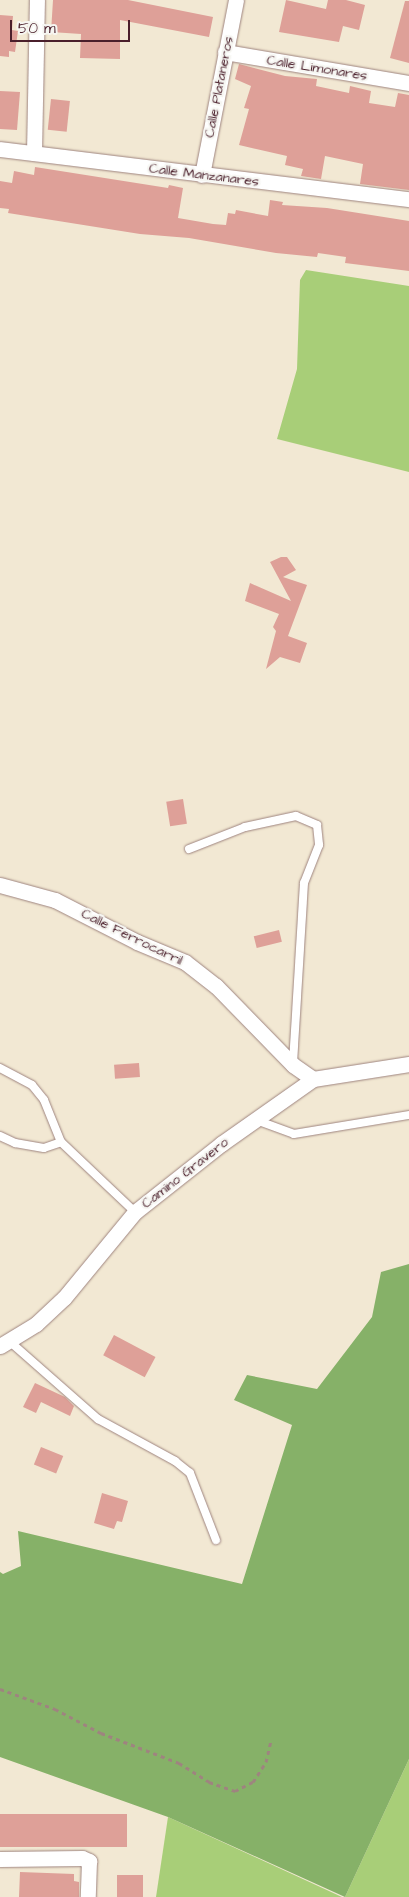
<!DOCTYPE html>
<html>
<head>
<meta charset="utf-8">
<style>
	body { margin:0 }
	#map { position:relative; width:409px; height:1897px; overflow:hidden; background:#f2e8d3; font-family:"Architects Daughter",sans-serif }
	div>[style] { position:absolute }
	.green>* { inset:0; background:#a8ce78 }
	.forest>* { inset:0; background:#86b168 }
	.building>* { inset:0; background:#dea098; transform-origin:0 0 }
	.path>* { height:3px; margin-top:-1.5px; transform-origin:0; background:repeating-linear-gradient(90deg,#9e847f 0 4px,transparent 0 8px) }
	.roads { filter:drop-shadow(0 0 1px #9e847f) drop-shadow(0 0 1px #9e847f) }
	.lane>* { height:8px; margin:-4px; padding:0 4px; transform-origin:4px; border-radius:4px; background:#fff }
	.street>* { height:15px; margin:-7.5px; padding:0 7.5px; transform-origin:7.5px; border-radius:7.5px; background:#fff }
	span { translate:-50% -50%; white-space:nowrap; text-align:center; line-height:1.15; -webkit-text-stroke:4.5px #f6f6f2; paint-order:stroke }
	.street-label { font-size:14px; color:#4a1f2b }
	.scale { position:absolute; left:10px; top:20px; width:120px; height:22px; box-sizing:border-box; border:2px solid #4a1f2b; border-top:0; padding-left:6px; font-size:15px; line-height:18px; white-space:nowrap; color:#4a1f2b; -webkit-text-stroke:4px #f6f6f2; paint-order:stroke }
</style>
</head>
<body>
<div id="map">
	<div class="green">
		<i style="clip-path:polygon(306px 270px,409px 286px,409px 472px,277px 439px,297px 369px,300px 280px)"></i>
		<i style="clip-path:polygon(409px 1759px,409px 1897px,345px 1897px)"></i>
		<i style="clip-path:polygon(168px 1817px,342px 1897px,156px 1897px)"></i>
	</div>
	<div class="forest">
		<i style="clip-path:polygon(409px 1264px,409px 1759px,345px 1897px,168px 1817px,0 1757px,0 1572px,3px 1574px,21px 1566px,18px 1531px,242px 1584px,292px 1425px,234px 1400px,247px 1375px,317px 1389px,372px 1317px,381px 1272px)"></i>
	</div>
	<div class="building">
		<i style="clip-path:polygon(53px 0,128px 0,213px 17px,209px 37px,120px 20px,120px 59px,80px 58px,81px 34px,51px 32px)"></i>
		<i style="clip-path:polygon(286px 0,326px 9px,328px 0,346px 0,365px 5px,359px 30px,343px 26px,339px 42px,279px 32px)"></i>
		<i style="clip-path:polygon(405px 1px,409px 1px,409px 63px,390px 58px)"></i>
		<i style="clip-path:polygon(0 15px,13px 16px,12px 30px,18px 31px,15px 52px,9px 51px,9px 57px,0 56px)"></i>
		<i style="clip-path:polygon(239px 64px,285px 76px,317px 79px,316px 86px,349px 93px,350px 86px,371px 91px,369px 103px,395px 107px,398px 93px,409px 95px,409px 190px,360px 184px,363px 164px,325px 156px,321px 179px,301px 176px,303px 169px,285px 165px,287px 156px,239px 145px,249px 109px,244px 108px,251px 86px,235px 79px)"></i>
		<i style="clip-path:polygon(0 91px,20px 92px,17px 130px,0 129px)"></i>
		<i style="left:51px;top:99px;width:19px;height:31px;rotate:6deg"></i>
		<i style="clip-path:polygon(35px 167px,168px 188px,169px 185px,183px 188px,178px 218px,213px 224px,226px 225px,228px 213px,235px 214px,236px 210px,268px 216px,270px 200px,283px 202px,282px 205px,327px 208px,409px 221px,409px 271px,345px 263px,346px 257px,318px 253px,317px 257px,276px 253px,189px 238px,140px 234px,8px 213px,9px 209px,0 208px,0 181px,12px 183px,14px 171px,34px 175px)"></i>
		<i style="clip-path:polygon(281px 557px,287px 557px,296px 570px,283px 577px,307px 585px,288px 636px,307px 643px,300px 663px,280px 657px,266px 669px,276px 631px,273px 627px,279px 614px,245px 601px,250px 583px,291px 601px,270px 562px)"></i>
		<i style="left:183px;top:799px;width:25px;height:17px;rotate:81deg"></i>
		<i style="left:279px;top:930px;width:12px;height:26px;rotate:76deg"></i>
		<i style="left:139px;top:1063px;width:14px;height:25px;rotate:86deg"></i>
		<i style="left:114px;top:1335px;width:47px;height:23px;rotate:28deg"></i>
		<i style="clip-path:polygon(35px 1383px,65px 1397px,74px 1406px,70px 1416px,41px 1402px,36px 1413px,23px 1407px)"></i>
		<i style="left:41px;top:1447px;width:24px;height:19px;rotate:22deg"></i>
		<i style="clip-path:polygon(102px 1493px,128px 1501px,122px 1522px,117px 1521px,114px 1529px,94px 1523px)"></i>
		<i style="left:0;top:1814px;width:127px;height:33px"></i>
		<i style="clip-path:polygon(20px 1872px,74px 1874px,74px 1881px,79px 1882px,79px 1897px,19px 1897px)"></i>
		<i style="left:117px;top:1875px;width:26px;height:22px"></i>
	</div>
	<div class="path">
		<i style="left:0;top:1689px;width:59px;rotate:20deg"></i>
		<i style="left:55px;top:1709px;width:52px;rotate:27.6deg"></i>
		<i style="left:101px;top:1733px;width:84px;rotate:21deg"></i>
		<i style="left:179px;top:1763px;width:36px;rotate:32deg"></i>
		<i style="left:209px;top:1782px;width:28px;rotate:19deg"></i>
		<i style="left:235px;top:1791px;width:20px;rotate:-27deg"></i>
		<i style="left:253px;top:1782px;width:24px;rotate:-57deg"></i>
		<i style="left:266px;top:1762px;width:22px;rotate:-77deg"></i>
	</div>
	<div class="roads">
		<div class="lane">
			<i style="left:189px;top:849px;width:60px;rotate:-21.4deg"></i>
			<i style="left:245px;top:827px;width:52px;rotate:-12.2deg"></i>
			<i style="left:296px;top:816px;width:23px;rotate:23deg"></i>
			<i style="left:317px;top:825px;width:20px;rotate:84deg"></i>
			<i style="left:319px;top:845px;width:41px;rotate:111.5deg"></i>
			<i style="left:304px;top:883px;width:182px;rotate:93.5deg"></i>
			<i style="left:0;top:1068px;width:36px;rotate:28deg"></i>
			<i style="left:32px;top:1085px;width:19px;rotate:51deg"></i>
			<i style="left:44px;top:1100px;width:45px;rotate:68deg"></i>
			<i style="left:256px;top:1120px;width:40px;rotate:20.2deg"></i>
			<i style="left:294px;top:1134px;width:117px;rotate:-9.4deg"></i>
			<i style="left:0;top:1136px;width:17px;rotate:25deg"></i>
			<i style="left:15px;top:1143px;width:29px;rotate:10deg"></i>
			<i style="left:44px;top:1148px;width:18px;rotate:-19deg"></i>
			<i style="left:61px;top:1142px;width:102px;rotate:43.4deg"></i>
			<i style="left:8px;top:1340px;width:120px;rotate:41.3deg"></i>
			<i style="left:98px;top:1419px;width:88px;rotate:28.6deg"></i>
			<i style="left:175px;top:1461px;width:19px;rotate:39deg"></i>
			<i style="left:190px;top:1473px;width:72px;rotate:68.8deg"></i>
		</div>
		<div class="street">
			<i style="left:225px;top:52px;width:187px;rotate:9.6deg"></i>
			<i style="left:0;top:149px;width:412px;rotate:7deg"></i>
			<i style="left:34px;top:153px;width:153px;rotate:-88.9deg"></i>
			<i style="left:202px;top:175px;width:178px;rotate:-79deg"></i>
			<i style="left:0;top:885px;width:57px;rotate:15.3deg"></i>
			<i style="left:55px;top:900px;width:92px;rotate:27.1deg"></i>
			<i style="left:137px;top:942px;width:52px;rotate:22.6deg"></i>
			<i style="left:185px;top:962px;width:39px;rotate:38deg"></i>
			<i style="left:216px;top:986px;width:110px;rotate:45.7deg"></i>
			<i style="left:293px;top:1065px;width:24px;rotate:35deg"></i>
			<i style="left:0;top:1346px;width:42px;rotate:-31.4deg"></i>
			<i style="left:36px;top:1324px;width:38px;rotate:-43deg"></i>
			<i style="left:64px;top:1298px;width:112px;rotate:-50.5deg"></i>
			<i style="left:135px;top:1212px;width:110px;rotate:-38.3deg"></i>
			<i style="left:221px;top:1144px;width:113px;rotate:-35.2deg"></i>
			<i style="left:313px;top:1079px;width:97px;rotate:-8.9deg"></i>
			<i style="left:0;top:1859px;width:82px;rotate:-0.7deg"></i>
			<i style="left:82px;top:1858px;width:8px;rotate:23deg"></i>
			<i style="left:89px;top:1861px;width:36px;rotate:92deg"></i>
		</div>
	</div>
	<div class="street-label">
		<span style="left:317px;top:68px;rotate:9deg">Calle Limonares</span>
		<span style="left:219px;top:87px;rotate:-79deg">Calle Plataneros</span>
		<span style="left:204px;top:175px;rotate:7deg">Calle Manzanares</span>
		<span style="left:132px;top:937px;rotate:26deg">Calle Ferrocarril</span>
		<span style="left:185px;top:1173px;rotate:-38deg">Camino Gravero</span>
	</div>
	<div class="scale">50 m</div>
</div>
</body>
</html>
